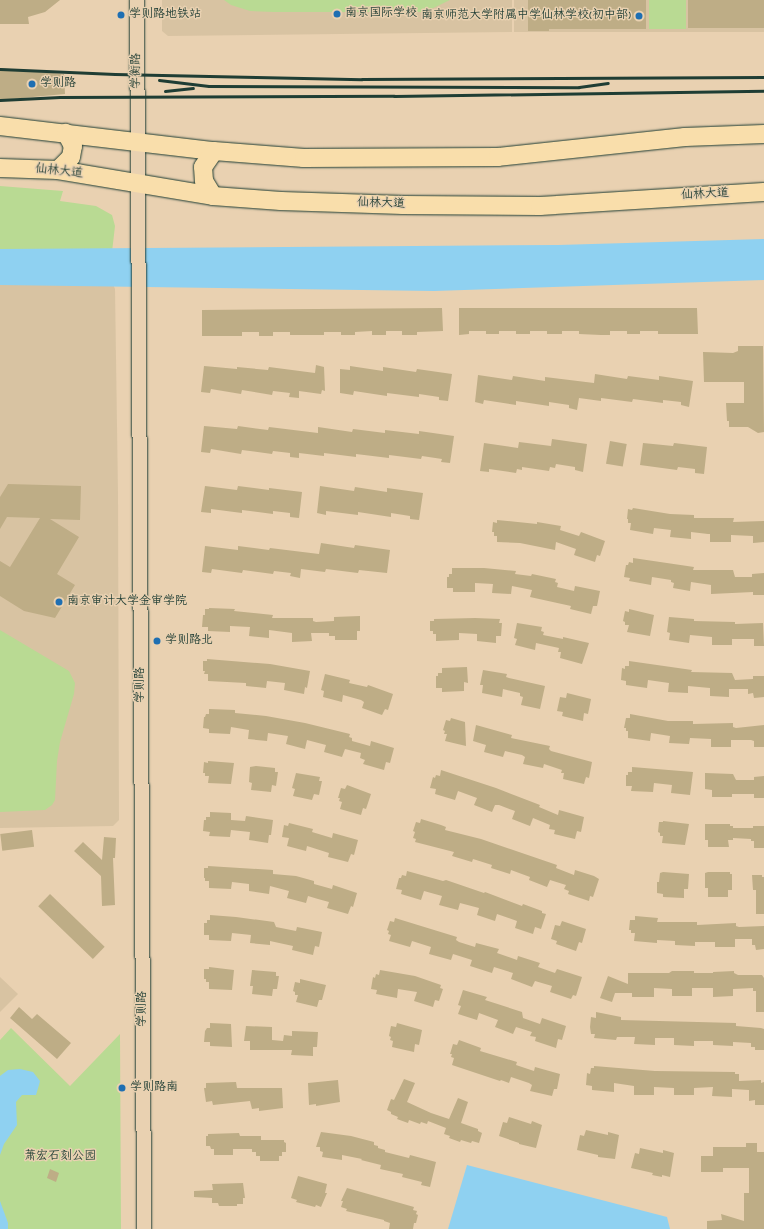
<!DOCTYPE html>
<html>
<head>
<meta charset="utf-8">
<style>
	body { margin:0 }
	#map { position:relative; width:764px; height:1229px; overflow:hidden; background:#e9d1b1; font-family:Dekko,"LXGW WenKai TC",sans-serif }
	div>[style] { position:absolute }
	.built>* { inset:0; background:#d8c3a2; transform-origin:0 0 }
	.green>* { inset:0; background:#b9da93; transform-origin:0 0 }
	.water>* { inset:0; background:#8fd1f1 }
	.building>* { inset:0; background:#bead86; transform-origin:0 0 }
	.roads { filter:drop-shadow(0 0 1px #1f3d34) drop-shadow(0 0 1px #1f3d34) }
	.minor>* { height:14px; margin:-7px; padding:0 7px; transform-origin:7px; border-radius:7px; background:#e9d1b1 }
	.major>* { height:18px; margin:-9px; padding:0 9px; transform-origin:9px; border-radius:9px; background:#f9deab }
	.rail>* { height:3px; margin:-1.5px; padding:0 1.5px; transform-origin:1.5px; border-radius:1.5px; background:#1f3d34 }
	.dots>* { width:11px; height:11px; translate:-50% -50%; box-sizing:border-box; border:2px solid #e9d1b1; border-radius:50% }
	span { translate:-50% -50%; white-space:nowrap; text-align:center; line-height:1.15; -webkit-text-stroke:3px #e9d1b1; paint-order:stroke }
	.poi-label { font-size:12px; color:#1f3d34 }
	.left { translate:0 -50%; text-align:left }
	.right { translate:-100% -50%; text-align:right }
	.street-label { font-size:12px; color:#1f3d34 }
	.park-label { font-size:12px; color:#274539 }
</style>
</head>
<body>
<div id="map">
	<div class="built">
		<i style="clip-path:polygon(162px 0,512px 0,512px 32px,168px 36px,162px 31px)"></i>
		<i style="left:514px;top:0;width:250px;height:32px"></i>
		<i style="clip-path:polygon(0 275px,113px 284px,115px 289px,118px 494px,119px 820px,113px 826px,0 828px)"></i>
		<i style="clip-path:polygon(0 977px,18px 994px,0 1012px)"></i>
	</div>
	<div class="green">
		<i style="clip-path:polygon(224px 0,450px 0,425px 12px,274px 12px,250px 11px,231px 5px)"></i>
		<i style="left:649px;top:0;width:37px;height:29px"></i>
		<i style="clip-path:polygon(0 186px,63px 191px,60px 201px,96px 206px,112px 215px,115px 226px,112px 252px,0 250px)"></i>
		<i style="clip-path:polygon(0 630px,69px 671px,75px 683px,74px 694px,60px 742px,57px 761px,55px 800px,52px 805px,45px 810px,0 812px)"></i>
		<i style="clip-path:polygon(11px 1028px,70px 1086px,120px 1034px,121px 1229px,0 1229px,0 1040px)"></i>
	</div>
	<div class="water">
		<i style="clip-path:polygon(764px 239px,764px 280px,434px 291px,0 285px,0 249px,558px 245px)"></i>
		<i style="clip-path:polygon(20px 1069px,33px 1072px,40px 1081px,39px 1085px,36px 1095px,22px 1095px,16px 1102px,17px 1125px,4px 1144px,0 1155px,0 1076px,8px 1070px)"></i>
		<i style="clip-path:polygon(467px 1165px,667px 1217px,670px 1229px,448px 1229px)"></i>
		<i style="clip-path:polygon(0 1201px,8px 1223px,8px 1229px,0 1229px)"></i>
	</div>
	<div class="building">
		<i style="clip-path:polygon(0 0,60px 0,45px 12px,28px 17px,29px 24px,0 24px)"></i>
		<i style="clip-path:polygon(528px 0,646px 0,646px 29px,549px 29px,549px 31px,528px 31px)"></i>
		<i style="left:688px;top:0;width:76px;height:28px"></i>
		<i style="clip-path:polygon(0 68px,64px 74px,65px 94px,0 100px)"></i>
		<i style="clip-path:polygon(442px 308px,443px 331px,417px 332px,417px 335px,402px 335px,402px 331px,386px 331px,386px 335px,372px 335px,372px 331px,355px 332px,355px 335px,341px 335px,341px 332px,324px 332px,324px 335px,290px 335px,290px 332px,273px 332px,273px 336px,259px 336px,259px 332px,242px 332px,242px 336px,202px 336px,202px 310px)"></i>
		<i style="clip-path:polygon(459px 308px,697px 308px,698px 334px,658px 334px,658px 331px,640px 331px,640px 334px,627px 334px,627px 331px,610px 331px,610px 335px,601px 335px,579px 334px,579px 331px,562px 331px,562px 334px,547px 334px,547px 331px,530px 331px,530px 334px,516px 334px,516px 331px,499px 331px,499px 334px,486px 334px,486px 331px,469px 331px,469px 334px,459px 335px)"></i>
		<i style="clip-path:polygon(738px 346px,763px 346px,764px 432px,758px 433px,748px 427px,729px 427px,729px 421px,727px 421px,726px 403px,744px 403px,744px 382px,704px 382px,703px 352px,733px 353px,738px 351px)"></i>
		<i style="clip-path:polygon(316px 365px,324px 367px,325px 391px,322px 390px,321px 394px,299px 391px,299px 398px,289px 397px,290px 393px,273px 391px,272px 395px,242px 390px,241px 394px,211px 389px,210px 393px,201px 392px,204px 366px,237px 369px,237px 367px,268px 370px,269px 367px,315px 373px)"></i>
		<i style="clip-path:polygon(350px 366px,383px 371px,383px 367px,416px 372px,417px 369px,452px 374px,448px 401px,439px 400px,439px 397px,419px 394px,419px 397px,387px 393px,387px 396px,354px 391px,353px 395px,340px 393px,340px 369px,350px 370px)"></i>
		<i style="clip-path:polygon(595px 374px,627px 379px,628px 376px,659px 380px,659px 376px,693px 381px,689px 407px,681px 405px,681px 402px,663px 400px,663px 403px,633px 399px,632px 402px,601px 398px,601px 401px,579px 398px,577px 410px,569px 408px,569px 405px,549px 402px,549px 406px,516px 401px,516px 405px,484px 400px,483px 404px,475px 402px,478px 375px,512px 380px,513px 376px,545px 381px,545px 377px,594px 383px)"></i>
		<i style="clip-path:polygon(204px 426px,237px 429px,238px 426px,268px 430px,269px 427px,318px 433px,318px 427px,352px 432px,353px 429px,385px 433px,385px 430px,419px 434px,419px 431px,454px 436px,450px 463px,441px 462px,442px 459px,422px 456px,421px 459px,389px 455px,389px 458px,356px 454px,356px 457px,324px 453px,324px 456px,299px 453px,299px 458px,290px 457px,290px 453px,273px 451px,272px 454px,242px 450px,241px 454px,211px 449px,210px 453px,201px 452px)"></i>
		<i style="clip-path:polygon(552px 439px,587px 444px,583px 472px,575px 470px,575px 467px,556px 464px,555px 468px,550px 467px,549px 471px,522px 467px,522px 470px,517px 469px,516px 473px,489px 469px,489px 472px,480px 471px,484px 443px,518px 448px,519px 442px,551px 446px)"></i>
		<i style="left:610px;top:441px;width:17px;height:23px;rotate:10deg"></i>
		<i style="clip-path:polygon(643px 443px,673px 446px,674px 443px,707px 447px,704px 474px,695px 473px,695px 469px,678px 467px,677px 470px,640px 465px)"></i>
		<i style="clip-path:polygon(8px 484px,81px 486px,80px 520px,50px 519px,79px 537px,57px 574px,75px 585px,55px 618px,24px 611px,0 596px,0 561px,10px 567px,40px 518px,7px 517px,0 529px,0 497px)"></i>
		<i style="clip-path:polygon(205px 486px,237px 490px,238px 486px,269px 490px,269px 488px,302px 492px,299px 518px,290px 517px,290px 513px,273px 511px,273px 514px,242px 510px,242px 513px,211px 509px,211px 513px,201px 512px)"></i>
		<i style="clip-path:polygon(320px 486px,354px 491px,355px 487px,387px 492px,387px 488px,423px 493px,419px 520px,410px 519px,410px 516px,391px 513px,391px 517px,358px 512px,358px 515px,326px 511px,326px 515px,317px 513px)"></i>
		<i style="clip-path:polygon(633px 508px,670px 514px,694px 515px,694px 518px,734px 518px,733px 522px,764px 521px,764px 542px,753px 543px,753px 536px,731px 535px,731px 542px,710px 542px,710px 534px,708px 534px,691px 532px,691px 539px,670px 537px,671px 530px,654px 528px,653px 534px,630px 530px,631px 523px,628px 523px,628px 519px,627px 519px,628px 509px,632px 510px)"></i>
		<i style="clip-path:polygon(497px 520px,537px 524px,537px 522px,561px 526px,560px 530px,579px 536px,581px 532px,605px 541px,600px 556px,597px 555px,595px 562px,574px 555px,576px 549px,556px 542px,555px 550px,520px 543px,497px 542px,497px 536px,494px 536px,494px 532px,492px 532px,493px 522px,497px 523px)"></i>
		<i style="clip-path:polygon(321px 543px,354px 548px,355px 545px,390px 550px,387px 573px,359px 570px,358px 573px,326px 569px,325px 572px,301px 569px,300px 578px,290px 576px,291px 573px,274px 571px,273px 574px,243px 570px,242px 573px,212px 569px,211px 573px,202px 572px,205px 546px,238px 550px,238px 546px,269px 550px,270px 548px,319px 554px)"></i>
		<i style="clip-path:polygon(633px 558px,694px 567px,693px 570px,733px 570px,735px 577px,752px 577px,752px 574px,764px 573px,764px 595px,753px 595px,753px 592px,711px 594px,711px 585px,691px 582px,690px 591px,673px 588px,674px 583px,671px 582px,671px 580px,652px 577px,651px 585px,629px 581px,630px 578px,624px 577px,626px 565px,628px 565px,629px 562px,633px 563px)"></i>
		<i style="clip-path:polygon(452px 568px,484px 568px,516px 571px,515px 574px,531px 576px,532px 574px,556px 579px,555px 582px,558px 583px,557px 587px,574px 591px,575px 586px,600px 591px,597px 606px,593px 606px,591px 614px,570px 609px,571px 606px,530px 597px,532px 590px,512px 586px,511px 594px,492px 593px,493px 584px,475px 583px,475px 592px,453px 592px,453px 588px,447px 588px,447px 577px,449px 577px,449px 574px,452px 574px)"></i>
		<i style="clip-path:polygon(209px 608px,235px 609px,234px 611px,273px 615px,272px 618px,313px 618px,313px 621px,316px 622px,334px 621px,334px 617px,360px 616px,360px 631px,357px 631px,357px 640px,335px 640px,335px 636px,329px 636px,329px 633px,311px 633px,312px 641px,292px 642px,292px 633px,269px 630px,269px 638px,249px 636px,250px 627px,230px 626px,230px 632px,208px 631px,208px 627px,202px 627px,203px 615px,205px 615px,205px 609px,209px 609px)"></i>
		<i style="clip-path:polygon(629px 609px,654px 615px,650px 636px,627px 632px,629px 625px,625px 625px,625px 622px,623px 621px,625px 611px,629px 612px)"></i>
		<i style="clip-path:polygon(669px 617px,694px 619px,694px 621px,735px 622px,735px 624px,763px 623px,764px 646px,754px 646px,754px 639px,732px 639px,732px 645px,712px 645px,712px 637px,690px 635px,689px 643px,669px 640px,670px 633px,667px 632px)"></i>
		<i style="clip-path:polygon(475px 618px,500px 619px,499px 623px,502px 623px,501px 636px,496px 636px,496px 643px,477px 641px,477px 634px,459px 633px,459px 640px,436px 641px,436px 634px,433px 634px,433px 631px,430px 631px,430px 621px,434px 621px,434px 619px)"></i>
		<i style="clip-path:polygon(517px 623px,542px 627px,541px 631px,544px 632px,543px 635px,563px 639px,563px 637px,589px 643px,582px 664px,560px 658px,561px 652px,558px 652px,559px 648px,536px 643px,535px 650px,515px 645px,517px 639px,514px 638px)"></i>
		<i style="clip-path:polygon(207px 659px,270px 664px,310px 671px,307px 688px,305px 687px,304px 694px,284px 690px,285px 683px,267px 681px,266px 688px,246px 686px,246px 683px,208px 681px,208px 674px,204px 674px,205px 671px,203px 671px,203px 661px,207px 661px)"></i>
		<i style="clip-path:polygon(629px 661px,692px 670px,691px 672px,732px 673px,735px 680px,753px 679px,753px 676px,764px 676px,764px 697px,754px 698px,753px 693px,748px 694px,748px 689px,729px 689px,729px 697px,710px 696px,710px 688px,688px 686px,688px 693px,668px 692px,669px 683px,648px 680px,647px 688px,626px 685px,626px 681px,621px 680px,622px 668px,625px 669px,625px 666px,629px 666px)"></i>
		<i style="clip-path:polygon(467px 667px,468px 683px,464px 682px,464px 691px,442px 692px,442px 688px,436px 688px,436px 676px,438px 676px,438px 673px,442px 673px,442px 668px)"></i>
		<i style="clip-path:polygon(483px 670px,507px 674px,506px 677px,509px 678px,545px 686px,540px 709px,521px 705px,523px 697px,520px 696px,520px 693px,503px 689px,502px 697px,482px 693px,483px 685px,480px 685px)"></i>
		<i style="clip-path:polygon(325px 674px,350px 680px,349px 683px,367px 687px,368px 685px,393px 694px,388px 710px,385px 709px,382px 715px,362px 708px,364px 702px,361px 700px,343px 695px,342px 702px,323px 697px,324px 691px,321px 690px)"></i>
		<i style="clip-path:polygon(567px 693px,591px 699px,588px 714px,584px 713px,583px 721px,562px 716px,563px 712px,557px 711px,560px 697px,566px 698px)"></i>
		<i style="clip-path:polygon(209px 709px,235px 710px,235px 713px,266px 716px,305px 723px,350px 734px,349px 737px,352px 738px,352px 741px,370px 746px,371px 741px,394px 748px,390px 763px,386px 762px,384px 770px,363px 764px,365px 760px,360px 758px,361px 753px,345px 749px,342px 757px,324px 752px,326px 745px,307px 740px,305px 749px,286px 744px,288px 736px,268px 733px,267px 741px,248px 739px,249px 730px,231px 727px,230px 734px,209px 733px,209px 729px,203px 728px,204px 717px,205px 717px,206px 714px,209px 714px)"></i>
		<i style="clip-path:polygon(630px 714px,668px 721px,693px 721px,693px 724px,733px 723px,733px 727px,736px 728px,764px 725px,764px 747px,754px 747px,754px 741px,751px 740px,731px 740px,731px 747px,711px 747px,711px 739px,690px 738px,689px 744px,669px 743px,670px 736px,651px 733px,650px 741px,628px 738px,628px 731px,626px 731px,626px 728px,624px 728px,626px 718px,630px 718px)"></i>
		<i style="clip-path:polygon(451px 718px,465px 722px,466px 746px,445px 741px,447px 734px,444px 734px,445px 731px,443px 730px,446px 720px,450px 721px)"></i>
		<i style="clip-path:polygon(476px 725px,512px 735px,511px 738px,550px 746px,549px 749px,551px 751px,592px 762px,589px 778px,586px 777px,584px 784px,563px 779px,564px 773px,561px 773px,562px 770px,544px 764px,543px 768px,523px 764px,525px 757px,522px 755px,505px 751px,503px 757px,484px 752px,486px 745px,473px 741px)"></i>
		<i style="clip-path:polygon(208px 761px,234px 763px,231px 784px,208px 783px,209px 776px,205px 776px,205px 773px,203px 773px,204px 762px,208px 763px)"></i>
		<i style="clip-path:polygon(256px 766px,275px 768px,275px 772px,278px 772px,276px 786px,272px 785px,271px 792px,251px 790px,252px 783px,249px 782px,250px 767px)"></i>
		<i style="clip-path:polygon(632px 767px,693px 772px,690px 795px,671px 793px,672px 785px,654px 783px,653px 792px,631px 791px,632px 786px,626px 786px,626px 775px,628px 775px,628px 772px,632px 772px)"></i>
		<i style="clip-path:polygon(441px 770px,496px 788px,540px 805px,539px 807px,558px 815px,559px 810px,584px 817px,581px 832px,577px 831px,575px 839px,554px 834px,555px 830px,549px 829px,550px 825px,533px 818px,530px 826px,512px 819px,515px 811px,499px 805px,495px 805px,492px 812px,474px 805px,477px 798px,458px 791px,455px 800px,435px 794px,436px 789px,430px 788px,433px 777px,435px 778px,436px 775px,440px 776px)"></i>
		<i style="clip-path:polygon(296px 773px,320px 777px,319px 781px,322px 781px,319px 795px,314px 794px,312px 800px,293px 796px,295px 789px,292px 788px)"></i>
		<i style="clip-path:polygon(705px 773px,733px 774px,736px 780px,754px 780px,754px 777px,764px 776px,764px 798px,754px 798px,754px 794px,732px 794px,732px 797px,712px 797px,712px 790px,705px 789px)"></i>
		<i style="clip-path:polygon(347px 785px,371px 794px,366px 809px,363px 808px,361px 815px,340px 809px,342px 802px,339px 801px,340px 798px,338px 798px,341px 788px,345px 789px)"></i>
		<i style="clip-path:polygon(210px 812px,231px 813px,231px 820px,245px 821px,246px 816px,273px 820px,271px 835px,269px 835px,268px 843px,249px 840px,250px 832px,231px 830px,230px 837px,209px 836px,210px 832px,203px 831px,204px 820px,206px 820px,206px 817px,210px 817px)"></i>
		<i style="clip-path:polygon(421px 819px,441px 825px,446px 827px,445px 830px,481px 839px,557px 865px,556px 868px,574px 875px,575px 870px,594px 876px,599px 879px,593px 897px,590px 896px,589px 901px,568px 894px,569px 891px,564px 889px,566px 885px,550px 880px,547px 887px,529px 880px,530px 877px,511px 870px,510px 874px,491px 868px,492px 865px,473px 859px,472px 862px,452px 856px,454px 852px,415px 842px,416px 839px,413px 838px,415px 832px,413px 831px,416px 822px,420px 823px)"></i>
		<i style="clip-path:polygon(663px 821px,689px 824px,685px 845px,662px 843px,663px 836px,660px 836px,660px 833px,658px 832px,659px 822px,663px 822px)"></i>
		<i style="clip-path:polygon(289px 823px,313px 829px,312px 832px,332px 838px,333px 833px,358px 840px,354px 855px,351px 854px,348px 862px,328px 857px,329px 853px,307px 846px,306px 851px,287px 846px,289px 838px,282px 837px,284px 825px,288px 826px)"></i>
		<i style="clip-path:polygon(705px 824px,730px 824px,730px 826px,733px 826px,733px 828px,753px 828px,753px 826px,764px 826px,764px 848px,754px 848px,754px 841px,751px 841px,751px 839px,733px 838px,733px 840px,728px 840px,729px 847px,708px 847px,708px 840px,705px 840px)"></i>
		<i style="left:32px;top:830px;width:17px;height:32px;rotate:83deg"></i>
		<i style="clip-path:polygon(104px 837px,116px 838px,115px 858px,113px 858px,115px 905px,102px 906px,101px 876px,74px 851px,83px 842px,102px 860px)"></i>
		<i style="clip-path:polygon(208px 866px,273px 870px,273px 874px,296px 876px,314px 881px,314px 884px,332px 889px,333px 885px,357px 893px,353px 907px,351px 906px,348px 914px,327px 908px,329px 902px,318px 899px,308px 896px,306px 903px,287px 898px,289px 891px,270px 886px,269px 894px,249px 891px,249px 884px,232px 882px,231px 889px,209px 888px,209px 881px,205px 881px,205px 878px,204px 878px,204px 868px,208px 868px)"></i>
		<i style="clip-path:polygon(407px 871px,443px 881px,446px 880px,484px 893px,485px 892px,522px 906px,523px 904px,542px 911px,542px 913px,546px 914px,541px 929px,535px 927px,533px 934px,515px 928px,517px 921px,497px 914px,495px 921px,477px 915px,479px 908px,460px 903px,458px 910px,439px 905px,442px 896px,424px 891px,421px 900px,401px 894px,402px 890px,396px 889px,399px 878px,401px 878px,402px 875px,406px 876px)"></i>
		<i style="clip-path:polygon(663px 872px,689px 874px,688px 889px,684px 889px,684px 898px,663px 897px,663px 894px,657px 893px,657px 882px,659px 882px,660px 873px)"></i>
		<i style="clip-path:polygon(708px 872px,730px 872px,730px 874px,732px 874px,732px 890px,728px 890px,728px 897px,708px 897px,708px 888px,705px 888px,705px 873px)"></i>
		<i style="clip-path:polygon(752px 875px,762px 875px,762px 877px,764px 877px,764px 914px,756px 914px,756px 890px,753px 890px)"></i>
		<i style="left:50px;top:894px;width:76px;height:17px;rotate:44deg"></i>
		<i style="clip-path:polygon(210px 915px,236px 917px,274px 922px,276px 927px,296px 931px,297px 927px,322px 932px,319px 947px,315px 946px,313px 955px,292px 950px,293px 946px,270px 941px,270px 945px,250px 943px,251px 935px,232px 933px,231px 941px,209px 940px,209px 935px,204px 935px,204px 923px,207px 923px,207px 920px,210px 920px)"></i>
		<i style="clip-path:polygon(635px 916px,658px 918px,657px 922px,697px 922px,697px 925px,736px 923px,736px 926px,739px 927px,764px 926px,764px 949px,756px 950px,755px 945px,752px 945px,752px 939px,735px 939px,735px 947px,715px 947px,715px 942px,695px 942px,695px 946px,675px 945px,675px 941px,657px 940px,657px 943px,634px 941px,635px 933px,631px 933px,631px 930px,629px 930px,630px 920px,635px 920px)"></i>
		<i style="clip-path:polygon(395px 918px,457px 937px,456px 940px,459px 942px,475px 947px,476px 943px,499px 949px,497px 953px,517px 960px,518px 956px,540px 963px,538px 967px,555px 973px,557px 969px,582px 977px,576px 996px,573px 995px,571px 999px,550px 992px,552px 986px,535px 981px,532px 987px,511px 979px,513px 973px,494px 967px,492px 973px,470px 966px,472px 960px,453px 954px,451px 960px,429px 954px,431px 947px,412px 941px,410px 947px,389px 941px,391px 935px,388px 934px,389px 931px,387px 930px,390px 921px,394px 922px)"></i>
		<i style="clip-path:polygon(562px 921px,586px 929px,582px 943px,579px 942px,576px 951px,556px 944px,557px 941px,551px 939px,555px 925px,560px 926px)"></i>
		<i style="clip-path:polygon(209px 967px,234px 970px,232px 990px,209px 989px,209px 982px,206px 982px,206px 979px,204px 979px,204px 969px,209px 969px)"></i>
		<i style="clip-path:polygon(252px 970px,276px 972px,276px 976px,279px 976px,277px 989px,273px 989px,272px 996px,252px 994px,253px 986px,250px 986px)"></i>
		<i style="clip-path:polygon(380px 970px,415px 976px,441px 985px,440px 988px,443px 989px,439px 1001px,435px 1000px,433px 1007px,414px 1001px,417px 992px,398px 989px,397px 998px,376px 994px,377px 990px,371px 989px,373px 977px,375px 978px,376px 974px,379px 975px)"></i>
		<i style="clip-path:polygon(672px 971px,694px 971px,694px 973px,713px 973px,713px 972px,734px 971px,734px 973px,738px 975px,762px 975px,764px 978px,764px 1012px,756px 1012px,756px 991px,753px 991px,753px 988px,733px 989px,733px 996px,713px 997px,713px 988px,692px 988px,692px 996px,672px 996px,672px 989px,654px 988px,654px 997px,632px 997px,632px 993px,615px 993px,612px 1002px,600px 998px,608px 976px,628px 984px,628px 973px,669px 973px)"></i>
		<i style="clip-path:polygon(300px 979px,326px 985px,322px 1000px,319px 1000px,317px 1007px,296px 1002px,298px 995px,295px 995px,295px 992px,293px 991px,295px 982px,300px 983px)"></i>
		<i style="clip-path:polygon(463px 990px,487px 997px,485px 1000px,522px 1012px,523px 1018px,540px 1024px,542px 1018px,566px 1026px,562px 1040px,558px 1039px,556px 1048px,535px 1041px,536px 1037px,530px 1036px,532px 1032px,516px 1027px,513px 1034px,495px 1027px,498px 1020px,479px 1013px,477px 1020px,458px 1014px,461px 1006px,458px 1005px)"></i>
		<i style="clip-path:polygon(19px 1007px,32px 1019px,37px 1014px,71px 1043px,57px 1059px,10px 1018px)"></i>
		<i style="clip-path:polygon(596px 1012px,621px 1017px,621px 1020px,736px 1023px,736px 1026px,761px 1028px,764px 1029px,764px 1050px,755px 1050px,755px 1047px,751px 1047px,751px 1043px,733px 1042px,733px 1046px,713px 1045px,713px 1041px,694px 1041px,694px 1046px,674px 1045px,674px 1038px,655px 1038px,655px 1045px,634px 1044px,635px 1037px,617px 1037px,616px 1040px,594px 1038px,595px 1034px,591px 1034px,590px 1027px,591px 1017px,596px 1018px)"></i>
		<i style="clip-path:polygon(210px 1023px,231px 1024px,232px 1047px,210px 1046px,210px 1042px,204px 1042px,205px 1031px,207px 1028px,210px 1028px)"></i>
		<i style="clip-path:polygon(397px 1023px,422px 1030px,419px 1045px,415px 1044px,414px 1052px,392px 1047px,393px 1041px,390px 1040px,391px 1037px,389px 1036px,391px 1026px,396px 1027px)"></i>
		<i style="clip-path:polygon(246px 1026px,272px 1027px,272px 1040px,283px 1041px,284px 1035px,292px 1036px,292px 1031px,318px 1032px,317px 1047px,313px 1047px,313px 1056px,291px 1055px,292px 1050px,250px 1050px,250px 1041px,244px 1041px)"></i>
		<i style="clip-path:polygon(459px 1040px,481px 1048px,480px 1051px,517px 1062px,516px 1065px,534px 1071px,535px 1067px,560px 1074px,557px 1089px,554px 1089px,552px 1096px,530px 1091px,532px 1085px,529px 1083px,511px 1077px,509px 1083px,501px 1080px,500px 1081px,452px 1065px,454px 1058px,451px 1057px,452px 1054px,450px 1054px,453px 1044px,457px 1045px)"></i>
		<i style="clip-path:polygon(594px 1066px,655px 1071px,735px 1072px,735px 1074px,739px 1074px,739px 1081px,761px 1080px,761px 1083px,764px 1082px,764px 1105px,755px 1105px,755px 1100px,749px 1101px,749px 1090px,732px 1089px,732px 1097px,712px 1096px,713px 1087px,694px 1088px,694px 1095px,674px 1095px,674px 1088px,654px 1087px,654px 1095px,634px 1095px,634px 1086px,614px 1083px,614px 1092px,592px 1090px,592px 1086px,586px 1085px,587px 1073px,590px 1074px,591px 1068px,594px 1068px)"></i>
		<i style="clip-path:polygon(404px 1079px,415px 1083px,407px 1102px,431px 1113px,449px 1119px,458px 1098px,468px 1102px,461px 1123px,478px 1129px,478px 1131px,482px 1133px,479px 1143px,472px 1141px,471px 1143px,461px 1140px,460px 1142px,449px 1138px,450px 1136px,444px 1134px,446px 1128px,428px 1121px,427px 1124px,421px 1122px,420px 1124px,409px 1120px,408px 1123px,397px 1119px,398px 1117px,391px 1114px,391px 1112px,387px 1110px,391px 1099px,394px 1100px)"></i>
		<i style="clip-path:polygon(338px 1080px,340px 1102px,316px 1106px,316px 1104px,309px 1105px,308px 1083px)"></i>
		<i style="clip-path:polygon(236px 1082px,237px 1088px,282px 1088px,283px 1108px,259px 1111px,259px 1108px,252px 1109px,250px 1101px,213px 1105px,212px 1101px,206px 1102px,204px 1088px,206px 1088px,206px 1083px)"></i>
		<i style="clip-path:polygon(509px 1117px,531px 1124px,532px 1121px,542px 1125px,536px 1148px,519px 1144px,519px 1143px,499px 1136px,503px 1122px,507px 1123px)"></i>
		<i style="clip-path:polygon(586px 1130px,608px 1135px,608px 1132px,619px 1135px,615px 1159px,598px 1157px,598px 1155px,577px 1150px,580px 1135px,584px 1136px)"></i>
		<i style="clip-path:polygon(321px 1132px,351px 1136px,374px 1142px,374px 1145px,378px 1146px,378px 1148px,385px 1150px,385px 1152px,409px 1158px,410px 1155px,436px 1162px,430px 1187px,421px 1185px,422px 1182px,402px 1177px,403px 1174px,380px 1169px,381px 1165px,361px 1160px,362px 1159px,342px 1155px,342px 1160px,322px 1157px,323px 1152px,320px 1151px,320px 1147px,316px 1147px)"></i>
		<i style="clip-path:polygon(239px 1133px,240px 1136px,261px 1136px,261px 1140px,284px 1140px,284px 1142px,286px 1143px,286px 1152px,282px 1152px,282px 1156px,279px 1156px,279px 1161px,260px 1161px,260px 1156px,256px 1156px,256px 1152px,252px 1152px,252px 1149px,233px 1149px,233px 1155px,214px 1155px,214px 1149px,211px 1149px,210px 1146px,206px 1146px,206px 1136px,208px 1136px,208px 1134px)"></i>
		<i style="clip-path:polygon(746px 1143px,757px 1143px,757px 1152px,764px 1152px,764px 1229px,707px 1229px,707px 1221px,722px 1220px,721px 1214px,744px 1221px,744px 1193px,749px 1193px,749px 1168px,723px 1168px,723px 1172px,701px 1172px,701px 1156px,713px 1156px,713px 1147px,746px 1147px)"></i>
		<i style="clip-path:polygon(640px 1148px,663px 1153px,663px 1150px,674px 1153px,670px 1177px,662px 1175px,662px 1177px,652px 1175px,653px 1173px,631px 1168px,635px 1153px,639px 1154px)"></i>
		<i style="clip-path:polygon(50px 1169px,59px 1173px,56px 1182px,47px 1178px)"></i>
		<i style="clip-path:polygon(298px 1176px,327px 1184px,325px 1193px,327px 1193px,321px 1207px,316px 1205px,315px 1207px,296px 1202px,297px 1200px,291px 1198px)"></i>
		<i style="clip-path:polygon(243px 1183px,245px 1198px,243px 1198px,243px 1204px,237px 1204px,237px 1206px,219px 1206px,218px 1203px,212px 1203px,212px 1198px,194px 1197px,194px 1191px,213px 1190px,212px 1184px)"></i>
		<i style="clip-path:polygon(347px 1188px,414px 1207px,413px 1210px,417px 1211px,416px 1214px,418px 1215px,416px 1223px,414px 1223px,413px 1229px,389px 1229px,390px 1223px,384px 1221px,384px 1220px,346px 1211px,347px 1209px,341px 1207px,343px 1201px,341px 1201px)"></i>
	</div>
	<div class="roads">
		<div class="minor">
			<i style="left:137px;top:0;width:1229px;rotate:89.67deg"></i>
		</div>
		<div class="major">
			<i style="left:0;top:126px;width:215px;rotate:6.7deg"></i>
			<i style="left:214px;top:151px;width:90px;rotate:4.4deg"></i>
			<i style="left:304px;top:158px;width:194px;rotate:-0.3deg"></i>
			<i style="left:498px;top:157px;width:188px;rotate:-6.1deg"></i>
			<i style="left:685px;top:137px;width:79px;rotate:-2.2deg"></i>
			<i style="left:0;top:168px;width:58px;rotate:2deg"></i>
			<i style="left:58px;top:170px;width:157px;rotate:9.5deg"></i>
			<i style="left:213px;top:196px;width:68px;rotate:4.2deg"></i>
			<i style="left:281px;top:201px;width:122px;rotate:1.9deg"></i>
			<i style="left:403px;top:205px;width:137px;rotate:0.4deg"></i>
			<i style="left:540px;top:206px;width:224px;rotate:-3.6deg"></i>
			<i style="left:58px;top:170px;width:18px;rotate:-45deg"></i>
			<i style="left:71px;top:157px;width:11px;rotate:-80deg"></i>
			<i style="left:73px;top:146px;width:15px;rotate:-118deg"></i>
			<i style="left:213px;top:196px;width:17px;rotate:-121deg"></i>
			<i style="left:204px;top:181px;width:14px;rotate:-94deg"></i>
			<i style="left:203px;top:167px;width:19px;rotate:-55deg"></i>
		</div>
	</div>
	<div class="rail">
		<i style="left:0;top:69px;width:115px;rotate:2.5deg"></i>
		<i style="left:115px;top:74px;width:247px;rotate:1.2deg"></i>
		<i style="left:362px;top:79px;width:402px;rotate:-0.3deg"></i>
		<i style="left:159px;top:80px;width:50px;rotate:6.8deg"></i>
		<i style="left:209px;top:86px;width:370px;rotate:0.2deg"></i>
		<i style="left:579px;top:87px;width:29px;rotate:-8deg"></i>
		<i style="left:165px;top:91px;width:28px;rotate:-6deg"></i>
		<i style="left:0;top:100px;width:60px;rotate:-2.9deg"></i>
		<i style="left:60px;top:97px;width:334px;rotate:-0.2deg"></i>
		<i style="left:394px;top:96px;width:370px;rotate:-0.8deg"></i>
	</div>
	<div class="dots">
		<i style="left:337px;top:14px;background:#1f6fb2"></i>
		<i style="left:121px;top:15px;background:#1f6fb2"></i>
		<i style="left:639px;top:16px;background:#1f6fb2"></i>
		<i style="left:32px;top:84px;background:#1f6fb2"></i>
		<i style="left:59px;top:602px;background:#1f6fb2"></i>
		<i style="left:157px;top:641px;background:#1f6fb2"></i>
		<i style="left:122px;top:1088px;background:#1f6fb2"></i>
	</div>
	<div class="poi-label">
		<span class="left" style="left:345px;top:14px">南京国际学校</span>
		<span class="left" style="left:129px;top:15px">学则路地铁站</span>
		<span class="right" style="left:631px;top:16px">南京师范大学附属中学仙林学校(初中部)</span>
		<span class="left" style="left:40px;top:84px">学则路</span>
		<span class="left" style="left:67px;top:602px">南京审计大学金审学院</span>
		<span class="left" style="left:165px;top:641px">学则路北</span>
		<span class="left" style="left:130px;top:1088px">学则路南</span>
	</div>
	<div class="street-label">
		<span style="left:137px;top:71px;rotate:-90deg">学衡路</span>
		<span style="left:59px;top:172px;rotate:6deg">仙林大道</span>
		<span style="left:705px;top:195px;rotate:-3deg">仙林大道</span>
		<span style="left:381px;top:204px;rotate:2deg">仙林大道</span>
		<span style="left:141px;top:685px;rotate:-90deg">学则路</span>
		<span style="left:143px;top:1009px;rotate:-90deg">学则路</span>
	</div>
	<div class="park-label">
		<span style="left:60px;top:1157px">萧宏石刻公园</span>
	</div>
</div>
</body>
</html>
